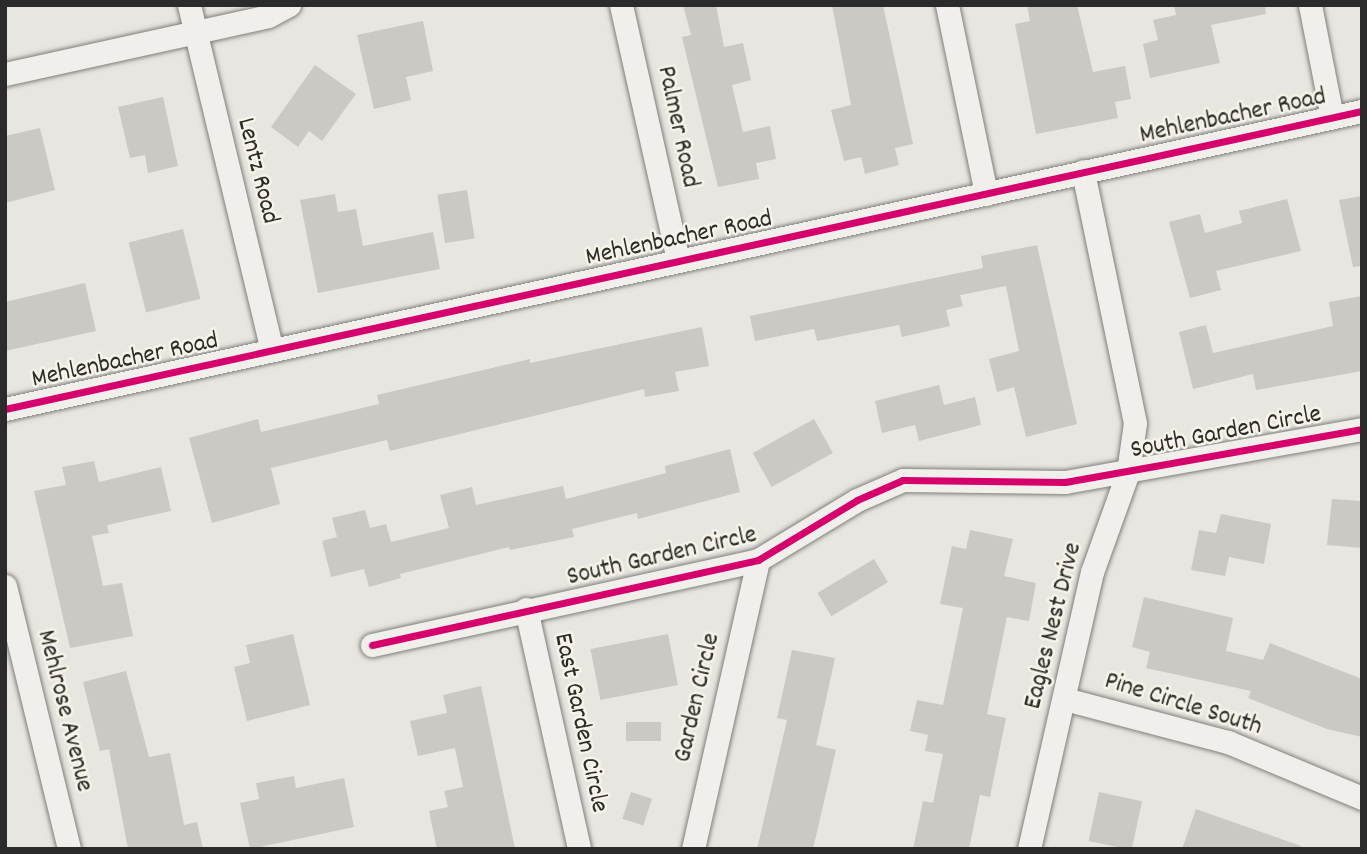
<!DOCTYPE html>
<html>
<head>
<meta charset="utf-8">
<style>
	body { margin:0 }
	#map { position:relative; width:1367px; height:854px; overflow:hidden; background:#e8e6e0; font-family:Dekko,sans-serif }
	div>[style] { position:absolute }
	.building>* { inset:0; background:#cac9c4; transform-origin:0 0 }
	.roads { filter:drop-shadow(0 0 2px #807f7c) drop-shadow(0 0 2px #807f7c) }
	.minor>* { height:23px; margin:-11.5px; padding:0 11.5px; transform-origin:11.5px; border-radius:11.5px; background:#f0efeb }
	.cycleway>* { height:7px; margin:-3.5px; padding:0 3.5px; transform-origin:3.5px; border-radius:3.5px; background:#d6006c }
	span { translate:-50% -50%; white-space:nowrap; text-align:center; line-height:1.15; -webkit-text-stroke:5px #f7f3e8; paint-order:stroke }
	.street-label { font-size:26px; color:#2b2b2b }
	.frame { position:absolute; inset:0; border:7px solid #2b2b2b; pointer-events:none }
</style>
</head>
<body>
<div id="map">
	<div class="building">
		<i style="clip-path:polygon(683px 5px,716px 5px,724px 47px,743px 43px,751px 80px,732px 85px,743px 132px,770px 126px,776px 159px,756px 163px,759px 179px,718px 187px,682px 37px,691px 35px)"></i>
		<i style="clip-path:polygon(832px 5px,883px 5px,913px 144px,895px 148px,899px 165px,865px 174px,861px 157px,844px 161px,831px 110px,851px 105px)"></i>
		<i style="clip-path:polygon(1027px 5px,1077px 5px,1093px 72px,1125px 66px,1131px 99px,1115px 102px,1118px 118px,1036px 134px,1015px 24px,1030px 21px)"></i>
		<i style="clip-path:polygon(1174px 5px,1265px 5px,1266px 14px,1211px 25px,1220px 63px,1150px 78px,1143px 44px,1158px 40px,1153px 20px,1176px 15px)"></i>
		<i style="clip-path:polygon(423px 21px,433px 71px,406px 77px,411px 100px,374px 109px,357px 35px)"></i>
		<i style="clip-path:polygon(315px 65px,356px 94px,322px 141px,309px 131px,298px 147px,271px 127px)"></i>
		<i style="clip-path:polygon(163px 97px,178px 166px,148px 173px,145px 155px,130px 158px,118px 107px)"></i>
		<i style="clip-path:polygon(40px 128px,55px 190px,5px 203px,5px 136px)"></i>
		<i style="left:467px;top:190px;width:49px;height:30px;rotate:81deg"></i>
		<i style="clip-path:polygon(335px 194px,338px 212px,356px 209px,363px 246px,433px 232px,440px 269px,318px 293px,300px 200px)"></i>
		<i style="clip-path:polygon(1362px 196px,1362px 266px,1353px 267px,1339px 200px)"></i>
		<i style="clip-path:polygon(1287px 199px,1301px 251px,1216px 271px,1221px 290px,1190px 298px,1169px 222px,1200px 214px,1205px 233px,1242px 223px,1239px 211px)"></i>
		<i style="left:183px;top:229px;width:72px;height:56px;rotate:76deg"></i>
		<i style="clip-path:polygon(1037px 245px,1077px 424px,1026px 437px,1014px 387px,997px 392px,989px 359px,1019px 351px,1006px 286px,960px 295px,963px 306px,946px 310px,950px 326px,902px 337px,899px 325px,817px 341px,814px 329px,755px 341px,750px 316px,983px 268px,981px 256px)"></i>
		<i style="clip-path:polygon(85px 283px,96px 331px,5px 351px,5px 302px)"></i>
		<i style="clip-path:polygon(1362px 296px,1362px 371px,1256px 390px,1253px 374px,1193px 389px,1179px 332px,1206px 325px,1213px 353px,1333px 326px,1329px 302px)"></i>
		<i style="clip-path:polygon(702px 327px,709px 366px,675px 372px,679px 391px,645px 397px,644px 389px,390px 451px,387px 440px,271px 468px,280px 504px,212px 523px,189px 438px,258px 419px,261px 432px,379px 404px,377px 395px,530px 359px,530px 363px)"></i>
		<i style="clip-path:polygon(939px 385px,944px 405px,975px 397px,981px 425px,919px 441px,915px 425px,882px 433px,875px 401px)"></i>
		<i style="left:814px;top:419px;width:39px;height:70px;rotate:61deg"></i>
		<i style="clip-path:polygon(730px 449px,740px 492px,638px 519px,637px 513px,572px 529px,574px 537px,510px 550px,509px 547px,400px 574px,401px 578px,369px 587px,364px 569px,331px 577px,322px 541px,337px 537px,332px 518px,365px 510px,370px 528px,386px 524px,391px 542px,449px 528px,440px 495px,472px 487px,476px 505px,563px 486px,566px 499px,666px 473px,665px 466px)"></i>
		<i style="clip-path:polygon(94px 461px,99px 482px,161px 467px,171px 511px,107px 525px,109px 533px,92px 536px,103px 586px,122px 583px,133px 636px,70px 648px,34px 491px,66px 485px,62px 467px)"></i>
		<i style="clip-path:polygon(1332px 499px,1362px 501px,1362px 548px,1327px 545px)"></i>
		<i style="clip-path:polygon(1221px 514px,1271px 524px,1264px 564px,1229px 557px,1225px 576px,1191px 570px,1199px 530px,1216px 533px)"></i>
		<i style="clip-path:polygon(970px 530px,1013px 539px,1004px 576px,1036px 583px,1029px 621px,1007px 617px,987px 714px,1006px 718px,990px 797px,980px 795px,969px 849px,913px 849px,923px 801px,933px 803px,943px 754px,925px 751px,928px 735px,910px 731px,917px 700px,943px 705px,963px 608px,940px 604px,952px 546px,966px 549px)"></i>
		<i style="left:874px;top:559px;width:27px;height:66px;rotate:59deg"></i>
		<i style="clip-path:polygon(1144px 597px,1233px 618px,1226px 651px,1263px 660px,1270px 643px,1362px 679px,1362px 737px,1327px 729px,1248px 698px,1251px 691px,1146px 668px,1150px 652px,1132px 647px)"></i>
		<i style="clip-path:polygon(293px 634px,310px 705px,247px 721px,234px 667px,250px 663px,246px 645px)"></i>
		<i style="left:668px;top:634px;width:52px;height:79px;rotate:79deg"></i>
		<i style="clip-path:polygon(792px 650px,835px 658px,816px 745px,836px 750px,813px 849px,757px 849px,787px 720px,777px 718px)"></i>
		<i style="clip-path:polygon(126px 671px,149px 757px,170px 753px,184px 825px,197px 822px,203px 849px,128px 849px,109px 749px,100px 751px,83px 682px)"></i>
		<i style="clip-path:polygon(481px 686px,515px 849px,437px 849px,429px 811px,448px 807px,444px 791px,463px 787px,455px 748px,418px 756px,410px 721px,447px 713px,443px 695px)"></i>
		<i style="left:626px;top:722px;width:35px;height:19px"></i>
		<i style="clip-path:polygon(294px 776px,296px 788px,344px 778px,354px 827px,250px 849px,240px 803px,259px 799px,256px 783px)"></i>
		<i style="left:631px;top:792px;width:22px;height:28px;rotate:18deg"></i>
		<i style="left:1099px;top:792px;width:44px;height:50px;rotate:12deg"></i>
		<i style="clip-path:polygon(1196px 809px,1301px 846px,1301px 849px,1182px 849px)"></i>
	</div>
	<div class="roads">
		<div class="minor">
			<i style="left:189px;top:5px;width:355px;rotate:76.5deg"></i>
			<i style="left:621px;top:5px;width:262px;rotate:77.4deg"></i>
			<i style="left:947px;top:5px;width:193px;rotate:78.3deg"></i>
			<i style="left:1310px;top:5px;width:114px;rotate:78.9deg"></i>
			<i style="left:5px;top:74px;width:269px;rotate:-12.4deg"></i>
			<i style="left:268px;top:16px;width:24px;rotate:-28deg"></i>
			<i style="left:5px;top:409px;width:1389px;rotate:-12.39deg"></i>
			<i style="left:5px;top:586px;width:271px;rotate:76.3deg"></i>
			<i style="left:526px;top:609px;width:246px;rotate:77.5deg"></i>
			<i style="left:372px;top:645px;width:395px;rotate:-12.4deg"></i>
			<i style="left:758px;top:560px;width:116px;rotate:-31.2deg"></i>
			<i style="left:857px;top:500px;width:50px;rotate:-23.5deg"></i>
			<i style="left:903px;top:480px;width:162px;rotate:0.7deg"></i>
			<i style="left:1065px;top:482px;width:302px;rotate:-10.1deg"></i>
			<i style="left:1065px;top:699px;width:169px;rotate:14.8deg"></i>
			<i style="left:1228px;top:742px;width:145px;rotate:22.7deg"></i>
			<i style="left:693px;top:849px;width:296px;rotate:-77.3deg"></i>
			<i style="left:1029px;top:849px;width:284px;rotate:-77.2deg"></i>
			<i style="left:1092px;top:572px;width:106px;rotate:-70.2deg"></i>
			<i style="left:1128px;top:472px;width:49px;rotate:-81.9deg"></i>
			<i style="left:1135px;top:423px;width:257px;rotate:-101.7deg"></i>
		</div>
	</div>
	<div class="cycleway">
		<i style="left:5px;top:409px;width:1389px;rotate:-12.39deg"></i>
		<i style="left:372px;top:645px;width:395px;rotate:-12.4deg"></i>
		<i style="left:758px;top:560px;width:116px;rotate:-31.2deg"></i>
		<i style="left:857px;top:500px;width:50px;rotate:-23.5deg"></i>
		<i style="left:903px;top:480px;width:162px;rotate:0.7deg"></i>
		<i style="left:1065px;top:482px;width:302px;rotate:-10.1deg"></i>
	</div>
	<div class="street-label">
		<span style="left:1233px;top:117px;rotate:-12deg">Mehlenbacher Road</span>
		<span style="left:677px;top:127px;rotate:78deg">Palmer Road</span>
		<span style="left:257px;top:171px;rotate:76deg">Lentz Road</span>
		<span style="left:679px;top:239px;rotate:-12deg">Mehlenbacher Road</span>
		<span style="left:125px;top:361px;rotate:-12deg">Mehlenbacher Road</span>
		<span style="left:1226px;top:433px;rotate:-11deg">South Garden Circle</span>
		<span style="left:662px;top:557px;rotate:-13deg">South Garden Circle</span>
		<span style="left:1054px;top:626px;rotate:-76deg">Eagles Nest Drive</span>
		<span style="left:698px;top:698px;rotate:-77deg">Garden Circle</span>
		<span style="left:1183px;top:705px;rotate:17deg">Pine Circle South</span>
		<span style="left:64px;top:711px;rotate:76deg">Mehlrose Avenue</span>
		<span style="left:580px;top:723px;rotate:78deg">East Garden Circle</span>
	</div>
	<div class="frame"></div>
</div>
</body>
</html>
